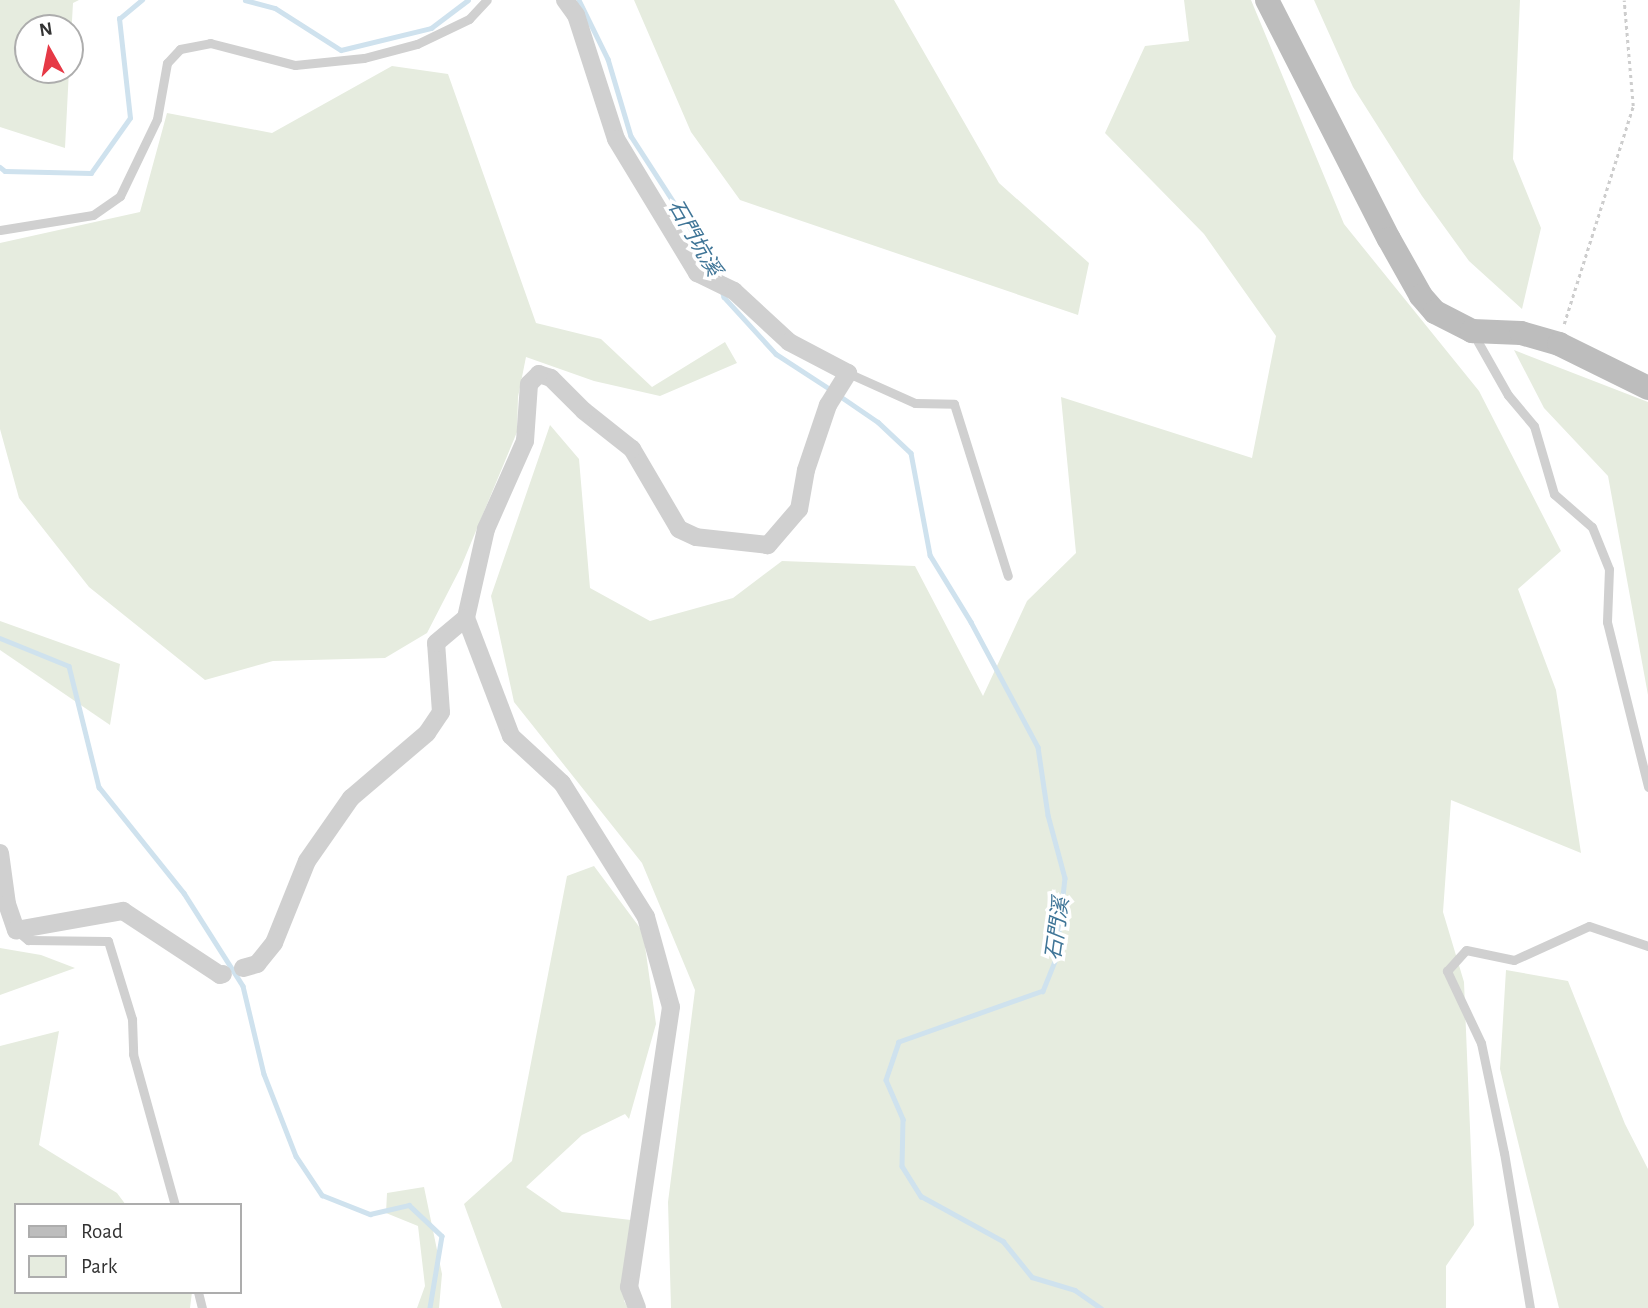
<!DOCTYPE html>
<html>
<head>
<meta charset="utf-8">
<style>
	body { margin:0 }
	#map { position:relative; width:1648px; height:1308px; overflow:hidden; background:#fff; font-family:"Alegreya Sans","Noto Sans TC",sans-serif }
	div>[style] { position:absolute }
	.green>* { inset:0; background:#e6ecdf }
	.stream>* { height:4.5px; margin:-2.25px; padding:0 2.25px; transform-origin:2.25px; border-radius:2.25px; background:#cfe2ee }
	.path>* { height:2.5px; margin-top:-1.25px; transform-origin:0; background:repeating-linear-gradient(90deg,#cdcdcd 0 3.5px,transparent 0 7px) }
	.lane>* { height:9px; margin:-4.5px; padding:0 4.5px; transform-origin:4.5px; border-radius:4.5px; background:#d0d0d0 }
	.street>* { height:18px; margin:-9px; padding:0 9px; transform-origin:9px; border-radius:9px; background:#d0d0d0 }
	.secondary>* { height:24px; margin:-12px; padding:0 12px; transform-origin:12px; border-radius:12px; background:#bdbdbd }
	span { translate:-50% -50%; white-space:nowrap; text-align:center; line-height:1.15; -webkit-text-stroke:7px #fff; paint-order:stroke }
	.water-label { font-size:21px; color:#3f7597; font-style:italic }
	.legend { position:absolute; left:14px; top:1203px; width:228px; height:91px; box-sizing:border-box; background:#fff; border:2px solid #adadad; margin:0; padding:9px 12px; list-style:none; font-size:21px; color:#333 }
	.legend li { display:flex; align-items:center; gap:14px; height:35px }
	.legend b { width:35px; border:2px solid #adadad }
	.north { position:absolute; left:14px; top:14px; width:70px; height:70px; box-sizing:border-box; background:#fff; border:2px solid #adadad; border-radius:50%; rotate:351deg; font-size:19px; font-weight:700; line-height:28px; text-align:center; color:#333 }
	.north::after { content:''; display:block; margin:auto; width:24px; height:32px; background:#e63946; clip-path:polygon(50% 0,100% 100%,50% 72%,0 100%) }
</style>
</head>
<body>
<div id="map">
	<div class="green">
		<i style="clip-path:polygon(0 0,79px 0,73px 3px,70px 56px,70px 28px,28px 28px,28px 70px,69px 70px,65px 148px,0 127px)"></i>
		<i style="clip-path:polygon(634px 0,894px 0,999px 183px,1089px 263px,1078px 315px,740px 200px,691px 132px)"></i>
		<i style="clip-path:polygon(1184px 0,1251px 0,1344px 224px,1479px 391px,1561px 551px,1518px 589px,1556px 690px,1581px 853px,1451px 800px,1443px 912px,1464px 982px,1474px 1225px,1446px 1266px,1446px 1308px,671px 1308px,668px 1202px,695px 990px,642px 863px,514px 702px,491px 596px,550px 425px,579px 459px,590px 588px,650px 621px,733px 598px,782px 561px,915px 566px,983px 696px,1027px 601px,1076px 553px,1061px 397px,1252px 458px,1276px 336px,1204px 234px,1105px 133px,1145px 46px,1189px 41px)"></i>
		<i style="clip-path:polygon(1314px 0,1520px 0,1513px 159px,1541px 228px,1522px 309px,1469px 261px,1422px 196px,1353px 87px)"></i>
		<i style="clip-path:polygon(392px 66px,448px 74px,536px 323px,601px 339px,652px 387px,725px 342px,737px 363px,660px 396px,594px 381px,526px 357px,518px 397px,517px 432px,461px 567px,427px 633px,385px 658px,273px 661px,205px 680px,89px 587px,19px 498px,0 429px,0 243px,140px 212px,167px 113px,272px 133px)"></i>
		<i style="clip-path:polygon(1514px 350px,1648px 402px,1648px 695px,1608px 476px,1544px 408px)"></i>
		<i style="clip-path:polygon(0 621px,120px 664px,110px 725px,0 650px)"></i>
		<i style="clip-path:polygon(594px 866px,643px 932px,656px 1024px,629px 1119px,625px 1114px,582px 1135px,526px 1187px,562px 1212px,631px 1220px,624px 1301px,628px 1308px,502px 1308px,464px 1204px,512px 1161px,567px 876px)"></i>
		<i style="clip-path:polygon(0 948px,41px 955px,75px 968px,0 995px)"></i>
		<i style="clip-path:polygon(1506px 970px,1568px 981px,1625px 1124px,1648px 1169px,1648px 1308px,1559px 1308px,1500px 1069px)"></i>
		<i style="clip-path:polygon(59px 1031px,39px 1145px,117px 1193px,126px 1205px,16px 1205px,16px 1292px,192px 1292px,190px 1308px,0 1308px,0 1046px)"></i>
		<i style="clip-path:polygon(424px 1187px,442px 1274px,439px 1308px,417px 1308px,425px 1286px,418px 1226px,386px 1213px,387px 1193px)"></i>
	</div>
	<div class="stream">
		<i style="left:245px;top:0;width:31px;rotate:15deg"></i>
		<i style="left:275px;top:8px;width:78px;rotate:32.5deg"></i>
		<i style="left:341px;top:50px;width:93px;rotate:-13.7deg"></i>
		<i style="left:431px;top:28px;width:46px;rotate:-37.1deg"></i>
		<i style="left:579px;top:0;width:66px;rotate:63.8deg"></i>
		<i style="left:608px;top:59px;width:80px;rotate:73.4deg"></i>
		<i style="left:631px;top:136px;width:155px;rotate:57.1deg"></i>
		<i style="left:715px;top:266px;width:9px;rotate:77deg"></i>
		<i style="left:0;top:167px;width:6px;rotate:39deg"></i>
		<i style="left:5px;top:171px;width:86px;rotate:1.3deg"></i>
		<i style="left:91px;top:173px;width:67px;rotate:-54.7deg"></i>
		<i style="left:130px;top:118px;width:100px;rotate:-96.3deg"></i>
		<i style="left:119px;top:19px;width:30px;rotate:-40deg"></i>
		<i style="left:722px;top:290px;width:7px;rotate:74deg"></i>
		<i style="left:724px;top:297px;width:77px;rotate:47.6deg"></i>
		<i style="left:776px;top:354px;width:68px;rotate:33deg"></i>
		<i style="left:840px;top:396px;width:46px;rotate:34.4deg"></i>
		<i style="left:878px;top:422px;width:45px;rotate:43.2deg"></i>
		<i style="left:911px;top:453px;width:104px;rotate:79.4deg"></i>
		<i style="left:930px;top:555px;width:79px;rotate:58.5deg"></i>
		<i style="left:971px;top:622px;width:142px;rotate:61.8deg"></i>
		<i style="left:1038px;top:747px;width:69px;rotate:81.6deg"></i>
		<i style="left:1048px;top:815px;width:65px;rotate:74.9deg"></i>
		<i style="left:1065px;top:878px;width:81px;rotate:96.3deg"></i>
		<i style="left:1056px;top:959px;width:35px;rotate:112deg"></i>
		<i style="left:1043px;top:991px;width:153px;rotate:160.5deg"></i>
		<i style="left:899px;top:1042px;width:40px;rotate:108.9deg"></i>
		<i style="left:886px;top:1080px;width:43px;rotate:66.4deg"></i>
		<i style="left:903px;top:1119px;width:47px;rotate:91.2deg"></i>
		<i style="left:902px;top:1166px;width:36px;rotate:58deg"></i>
		<i style="left:921px;top:1196px;width:94px;rotate:28.8deg"></i>
		<i style="left:1003px;top:1241px;width:46px;rotate:51.1deg"></i>
		<i style="left:1032px;top:1277px;width:45px;rotate:16.8deg"></i>
		<i style="left:1075px;top:1290px;width:32px;rotate:35deg"></i>
		<i style="left:0;top:638px;width:74px;rotate:22.1deg"></i>
		<i style="left:69px;top:666px;width:125px;rotate:76.1deg"></i>
		<i style="left:99px;top:787px;width:136px;rotate:51.3deg"></i>
		<i style="left:184px;top:893px;width:110px;rotate:57.6deg"></i>
		<i style="left:243px;top:986px;width:90px;rotate:76.6deg"></i>
		<i style="left:264px;top:1074px;width:88px;rotate:68.7deg"></i>
		<i style="left:296px;top:1156px;width:47px;rotate:56.3deg"></i>
		<i style="left:322px;top:1195px;width:52px;rotate:21.6deg"></i>
		<i style="left:370px;top:1214px;width:40px;rotate:-13deg"></i>
		<i style="left:409px;top:1205px;width:45px;rotate:43.2deg"></i>
		<i style="left:442px;top:1236px;width:73px;rotate:99.5deg"></i>
	</div>
	<div class="path">
		<i style="left:1564px;top:324px;width:229px;rotate:-72.4deg"></i>
		<i style="left:1633px;top:106px;width:106px;rotate:-94.9deg"></i>
	</div>
	<div class="lane">
		<i style="left:0;top:230px;width:94px;rotate:-9.2deg"></i>
		<i style="left:93px;top:215px;width:33px;rotate:-35deg"></i>
		<i style="left:120px;top:196px;width:85px;rotate:-64.3deg"></i>
		<i style="left:157px;top:119px;width:57px;rotate:-79.9deg"></i>
		<i style="left:167px;top:63px;width:19px;rotate:-47deg"></i>
		<i style="left:180px;top:49px;width:31px;rotate:-11deg"></i>
		<i style="left:210px;top:43px;width:88px;rotate:14.5deg"></i>
		<i style="left:295px;top:65px;width:69px;rotate:-5.8deg"></i>
		<i style="left:364px;top:58px;width:55px;rotate:-14.8deg"></i>
		<i style="left:417px;top:44px;width:58px;rotate:-25.7deg"></i>
		<i style="left:469px;top:19px;width:26px;rotate:-47deg"></i>
		<i style="left:1474px;top:335px;width:69px;rotate:60.5deg"></i>
		<i style="left:1508px;top:395px;width:40px;rotate:50deg"></i>
		<i style="left:1534px;top:426px;width:71px;rotate:73.6deg"></i>
		<i style="left:1554px;top:494px;width:50px;rotate:41deg"></i>
		<i style="left:1592px;top:527px;width:45px;rotate:68deg"></i>
		<i style="left:1609px;top:569px;width:53px;rotate:92.2deg"></i>
		<i style="left:1607px;top:622px;width:170px;rotate:76deg"></i>
		<i style="left:848px;top:373px;width:73px;rotate:24.1deg"></i>
		<i style="left:915px;top:403px;width:39px;rotate:1deg"></i>
		<i style="left:954px;top:404px;width:180px;rotate:72.6deg"></i>
		<i style="left:16px;top:930px;width:16px;rotate:40deg"></i>
		<i style="left:28px;top:940px;width:80px;rotate:0.7deg"></i>
		<i style="left:108px;top:941px;width:82px;rotate:72.9deg"></i>
		<i style="left:132px;top:1019px;width:35px;rotate:88deg"></i>
		<i style="left:133px;top:1054px;width:157px;rotate:74.5deg"></i>
		<i style="left:198px;top:1292px;width:16px;rotate:76deg"></i>
		<i style="left:1530px;top:1308px;width:157px;rotate:-99.5deg"></i>
		<i style="left:1504px;top:1153px;width:112px;rotate:-101.8deg"></i>
		<i style="left:1481px;top:1043px;width:80px;rotate:-115.3deg"></i>
		<i style="left:1447px;top:971px;width:28px;rotate:-48deg"></i>
		<i style="left:1466px;top:950px;width:49px;rotate:11.8deg"></i>
		<i style="left:1514px;top:960px;width:82px;rotate:-24.4deg"></i>
		<i style="left:1589px;top:926px;width:62px;rotate:18.7deg"></i>
	</div>
	<div class="street">
		<i style="left:565px;top:0;width:19px;rotate:54deg"></i>
		<i style="left:576px;top:15px;width:130px;rotate:72.1deg"></i>
		<i style="left:616px;top:139px;width:157px;rotate:58.8deg"></i>
		<i style="left:697px;top:273px;width:41px;rotate:25.9deg"></i>
		<i style="left:734px;top:291px;width:75px;rotate:42.8deg"></i>
		<i style="left:789px;top:342px;width:67px;rotate:27.7deg"></i>
		<i style="left:848px;top:373px;width:38px;rotate:122deg"></i>
		<i style="left:828px;top:405px;width:69px;rotate:108.7deg"></i>
		<i style="left:806px;top:470px;width:40px;rotate:100deg"></i>
		<i style="left:799px;top:509px;width:48px;rotate:130.7deg"></i>
		<i style="left:768px;top:545px;width:72px;rotate:-173.7deg"></i>
		<i style="left:696px;top:537px;width:19px;rotate:-155deg"></i>
		<i style="left:679px;top:529px;width:93px;rotate:-120.4deg"></i>
		<i style="left:632px;top:449px;width:61px;rotate:-141.6deg"></i>
		<i style="left:584px;top:411px;width:47px;rotate:-135deg"></i>
		<i style="left:551px;top:378px;width:13px;rotate:-162deg"></i>
		<i style="left:539px;top:374px;width:14px;rotate:135deg"></i>
		<i style="left:529px;top:384px;width:57px;rotate:94deg"></i>
		<i style="left:525px;top:441px;width:96px;rotate:113.9deg"></i>
		<i style="left:486px;top:529px;width:91px;rotate:102.7deg"></i>
		<i style="left:466px;top:618px;width:126px;rotate:69.1deg"></i>
		<i style="left:511px;top:736px;width:69px;rotate:42.7deg"></i>
		<i style="left:562px;top:783px;width:158px;rotate:57.9deg"></i>
		<i style="left:646px;top:917px;width:93px;rotate:74.5deg"></i>
		<i style="left:671px;top:1007px;width:283px;rotate:98.5deg"></i>
		<i style="left:629px;top:1287px;width:22px;rotate:69deg"></i>
		<i style="left:0;top:853px;width:51px;rotate:82.2deg"></i>
		<i style="left:7px;top:904px;width:28px;rotate:71deg"></i>
		<i style="left:16px;top:930px;width:109px;rotate:-10.1deg"></i>
		<i style="left:123px;top:911px;width:116px;rotate:33.4deg"></i>
		<i style="left:220px;top:975px;width:3px;rotate:-18deg"></i>
		<i style="left:243px;top:968px;width:15px;rotate:-16deg"></i>
		<i style="left:257px;top:964px;width:27px;rotate:-51deg"></i>
		<i style="left:274px;top:943px;width:88px;rotate:-68.1deg"></i>
		<i style="left:307px;top:861px;width:77px;rotate:-55.1deg"></i>
		<i style="left:351px;top:798px;width:100px;rotate:-40.5deg"></i>
		<i style="left:427px;top:733px;width:25px;rotate:-56deg"></i>
		<i style="left:441px;top:712px;width:69px;rotate:-94.1deg"></i>
		<i style="left:436px;top:643px;width:39px;rotate:-40deg"></i>
	</div>
	<div class="secondary">
		<i style="left:1267px;top:0;width:268px;rotate:63deg"></i>
		<i style="left:1389px;top:239px;width:65px;rotate:60.7deg"></i>
		<i style="left:1421px;top:296px;width:21px;rotate:49deg"></i>
		<i style="left:1435px;top:312px;width:42px;rotate:27.2deg"></i>
		<i style="left:1472px;top:331px;width:49px;rotate:2.3deg"></i>
		<i style="left:1521px;top:333px;width:40px;rotate:16deg"></i>
		<i style="left:1559px;top:344px;width:99px;rotate:26.3deg"></i>
	</div>
	<div class="water-label">
		<span style="left:694px;top:238px;rotate:60deg">石門坑溪</span>
		<span style="left:1058px;top:929px;rotate:-82deg">石門溪</span>
	</div>
	<ul class="legend">
	<li><b style="height:9px;background:#bdbdbd"></b>Road</li>
	<li><b style="height:19px;background:#e6ecdf"></b>Park</li>
	</ul>
	<div class="north">N</div>
</div>
</body>
</html>
